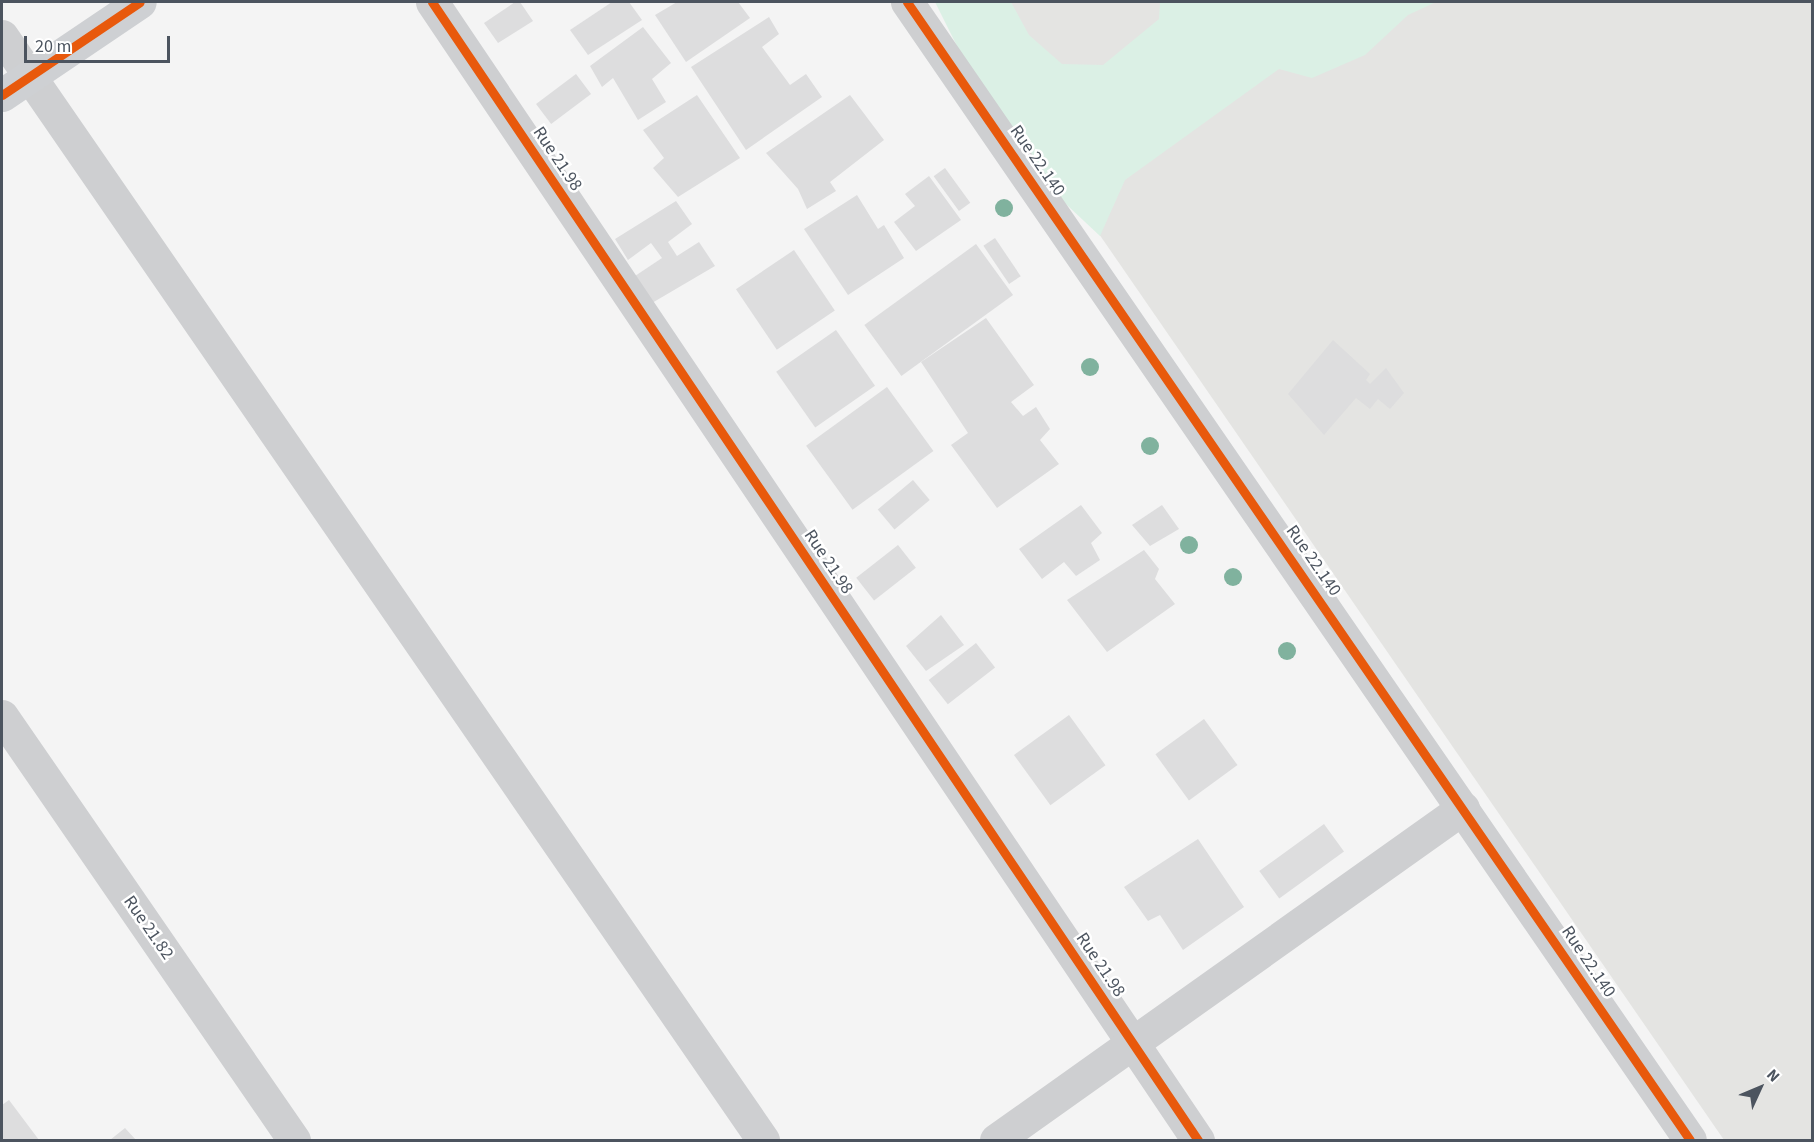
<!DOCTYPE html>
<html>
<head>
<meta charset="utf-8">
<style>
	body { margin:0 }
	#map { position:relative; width:1814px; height:1142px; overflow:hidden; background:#f4f4f4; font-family:"Source Sans 3",sans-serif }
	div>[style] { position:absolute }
	.commercial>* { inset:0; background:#e4e4e2 }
	.green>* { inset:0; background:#dbf0e5 }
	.building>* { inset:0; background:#ddddde; transform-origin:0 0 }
	.street>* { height:33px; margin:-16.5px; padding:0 16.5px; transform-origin:16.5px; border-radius:16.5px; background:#cecfd1 }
	.secondary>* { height:33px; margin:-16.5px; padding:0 16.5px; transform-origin:16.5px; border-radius:16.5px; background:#ced0d3 }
	.cycleway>* { height:9px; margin:-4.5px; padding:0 4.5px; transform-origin:4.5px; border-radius:4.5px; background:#e8590c }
	.trees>* { width:18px; height:18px; margin:-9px; border-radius:50%; background:#80b29e }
	span { translate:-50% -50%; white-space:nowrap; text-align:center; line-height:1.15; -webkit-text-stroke:5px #fff; paint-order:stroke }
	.street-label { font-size:18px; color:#4c545f }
	.frame { position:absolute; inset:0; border:3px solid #4c545f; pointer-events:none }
	.north { position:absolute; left:1730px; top:1058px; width:60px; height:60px; -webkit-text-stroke:4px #fff; paint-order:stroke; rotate:46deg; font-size:16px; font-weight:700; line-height:24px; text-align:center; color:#4c545f }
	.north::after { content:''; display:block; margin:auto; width:21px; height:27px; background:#4c545f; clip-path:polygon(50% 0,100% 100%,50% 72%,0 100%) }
	.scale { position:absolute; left:24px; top:36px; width:146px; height:27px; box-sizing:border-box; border:3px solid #4c545f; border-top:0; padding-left:8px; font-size:18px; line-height:21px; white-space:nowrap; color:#4c545f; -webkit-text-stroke:4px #fff; paint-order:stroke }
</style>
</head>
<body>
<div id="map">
	<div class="commercial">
		<i style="clip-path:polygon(939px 2px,1812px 2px,1812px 1140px,1724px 1140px)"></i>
	</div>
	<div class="green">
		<i style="clip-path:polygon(935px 2px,1011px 2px,1029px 35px,1062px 64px,1103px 65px,1159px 19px,1160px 2px,1436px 2px,1408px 15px,1365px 55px,1312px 78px,1279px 69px,1125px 180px,1100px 236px,1052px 191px,968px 68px)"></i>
	</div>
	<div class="building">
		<i style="clip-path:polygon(515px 2px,520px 2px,533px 21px,498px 43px,484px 23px)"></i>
		<i style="clip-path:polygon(612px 2px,629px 2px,642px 20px,588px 55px,570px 30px)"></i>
		<i style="clip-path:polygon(677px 2px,738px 2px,750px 18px,686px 62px,655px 15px)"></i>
		<i style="clip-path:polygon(769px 17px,779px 34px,762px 47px,790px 85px,806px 74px,822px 97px,746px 150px,691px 67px)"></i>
		<i style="clip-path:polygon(643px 27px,671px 63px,652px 79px,666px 102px,638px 120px,613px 78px,602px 87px,590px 66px)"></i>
		<i style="left:576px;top:74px;width:25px;height:50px;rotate:53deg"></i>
		<i style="clip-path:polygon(697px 95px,740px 158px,678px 197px,653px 168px,664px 158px,643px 130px)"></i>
		<i style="clip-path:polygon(850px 95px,884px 140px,830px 182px,836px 191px,807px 209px,798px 189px,766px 153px)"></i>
		<i style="left:945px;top:168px;width:43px;height:14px;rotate:54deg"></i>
		<i style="clip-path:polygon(929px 176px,961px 220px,916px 251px,894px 222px,915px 206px,905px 194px)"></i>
		<i style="clip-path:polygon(857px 195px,878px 229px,884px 225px,904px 258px,848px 295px,804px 229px)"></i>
		<i style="clip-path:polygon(676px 201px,692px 224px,668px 242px,677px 256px,699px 242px,715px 266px,652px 303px,635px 276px,662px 258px,651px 243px,628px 260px,615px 239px)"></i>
		<i style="left:995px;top:238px;width:46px;height:14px;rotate:56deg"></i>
		<i style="left:976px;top:244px;width:63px;height:138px;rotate:54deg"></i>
		<i style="left:794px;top:250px;width:73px;height:70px;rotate:56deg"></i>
		<i style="clip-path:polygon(986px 318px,1034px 385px,1011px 402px,1023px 416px,1036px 407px,1050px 429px,1040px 440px,1059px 464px,997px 508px,951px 445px,968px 433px,921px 362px)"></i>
		<i style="left:836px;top:330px;width:68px;height:73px;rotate:55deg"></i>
		<i style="clip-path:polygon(1333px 340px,1370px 374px,1366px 380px,1370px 384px,1386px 368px,1404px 393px,1390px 409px,1378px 399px,1370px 409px,1356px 398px,1324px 435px,1288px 394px)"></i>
		<i style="left:887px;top:387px;width:79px;height:100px;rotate:54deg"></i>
		<i style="left:913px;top:480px;width:26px;height:46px;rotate:50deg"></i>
		<i style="clip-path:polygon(1081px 505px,1102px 533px,1091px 543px,1100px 560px,1076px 576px,1064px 562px,1042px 579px,1019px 549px)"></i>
		<i style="clip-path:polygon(1162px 505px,1179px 529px,1150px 546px,1132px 525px)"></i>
		<i style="left:898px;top:545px;width:29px;height:53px;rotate:52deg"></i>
		<i style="clip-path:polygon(1144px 550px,1159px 569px,1155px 579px,1175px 604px,1107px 652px,1067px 600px)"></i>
		<i style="clip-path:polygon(941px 615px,964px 645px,926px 671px,906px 646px)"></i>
		<i style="left:976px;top:643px;width:31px;height:60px;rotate:52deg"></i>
		<i style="left:1069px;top:715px;width:62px;height:68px;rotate:54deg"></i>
		<i style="left:1204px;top:719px;width:57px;height:60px;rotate:54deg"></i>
		<i style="left:1324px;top:824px;width:34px;height:80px;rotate:54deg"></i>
		<i style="clip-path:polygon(1198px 839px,1244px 907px,1183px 950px,1160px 915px,1148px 921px,1124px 887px)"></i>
		<i style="clip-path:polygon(9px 1100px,39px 1140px,2px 1140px,2px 1105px)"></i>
		<i style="clip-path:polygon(125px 1128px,136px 1140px,110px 1140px)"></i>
	</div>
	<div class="street">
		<i style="left:432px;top:2px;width:1372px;rotate:56.06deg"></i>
		<i style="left:907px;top:2px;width:1381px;rotate:55.47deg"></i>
		<i style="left:2px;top:36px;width:1341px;rotate:55.42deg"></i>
		<i style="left:2px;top:716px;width:515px;rotate:55.45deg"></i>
		<i style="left:996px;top:1140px;width:573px;rotate:-35.41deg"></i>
	</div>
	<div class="secondary">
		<i style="left:2px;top:95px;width:166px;rotate:-34deg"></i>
	</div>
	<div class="cycleway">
		<i style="left:432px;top:2px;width:1372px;rotate:56.06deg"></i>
		<i style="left:907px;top:2px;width:1381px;rotate:55.47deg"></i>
		<i style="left:2px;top:95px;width:166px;rotate:-34deg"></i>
	</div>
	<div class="trees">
		<i style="left:1004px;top:208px"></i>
		<i style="left:1090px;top:367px"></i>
		<i style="left:1150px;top:446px"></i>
		<i style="left:1189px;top:545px"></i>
		<i style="left:1233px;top:577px"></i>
		<i style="left:1287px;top:651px"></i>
	</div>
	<div class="street-label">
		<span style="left:557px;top:159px;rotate:56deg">Rue 21.98</span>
		<span style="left:1037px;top:161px;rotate:55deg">Rue 22.140</span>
		<span style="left:1313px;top:561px;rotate:55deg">Rue 22.140</span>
		<span style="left:828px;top:562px;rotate:56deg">Rue 21.98</span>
		<span style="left:148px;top:928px;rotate:55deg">Rue 21.82</span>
		<span style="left:1588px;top:962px;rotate:56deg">Rue 22.140</span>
		<span style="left:1100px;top:965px;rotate:56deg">Rue 21.98</span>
	</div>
	<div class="frame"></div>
	<div class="north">N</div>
	<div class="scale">20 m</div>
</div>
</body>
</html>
